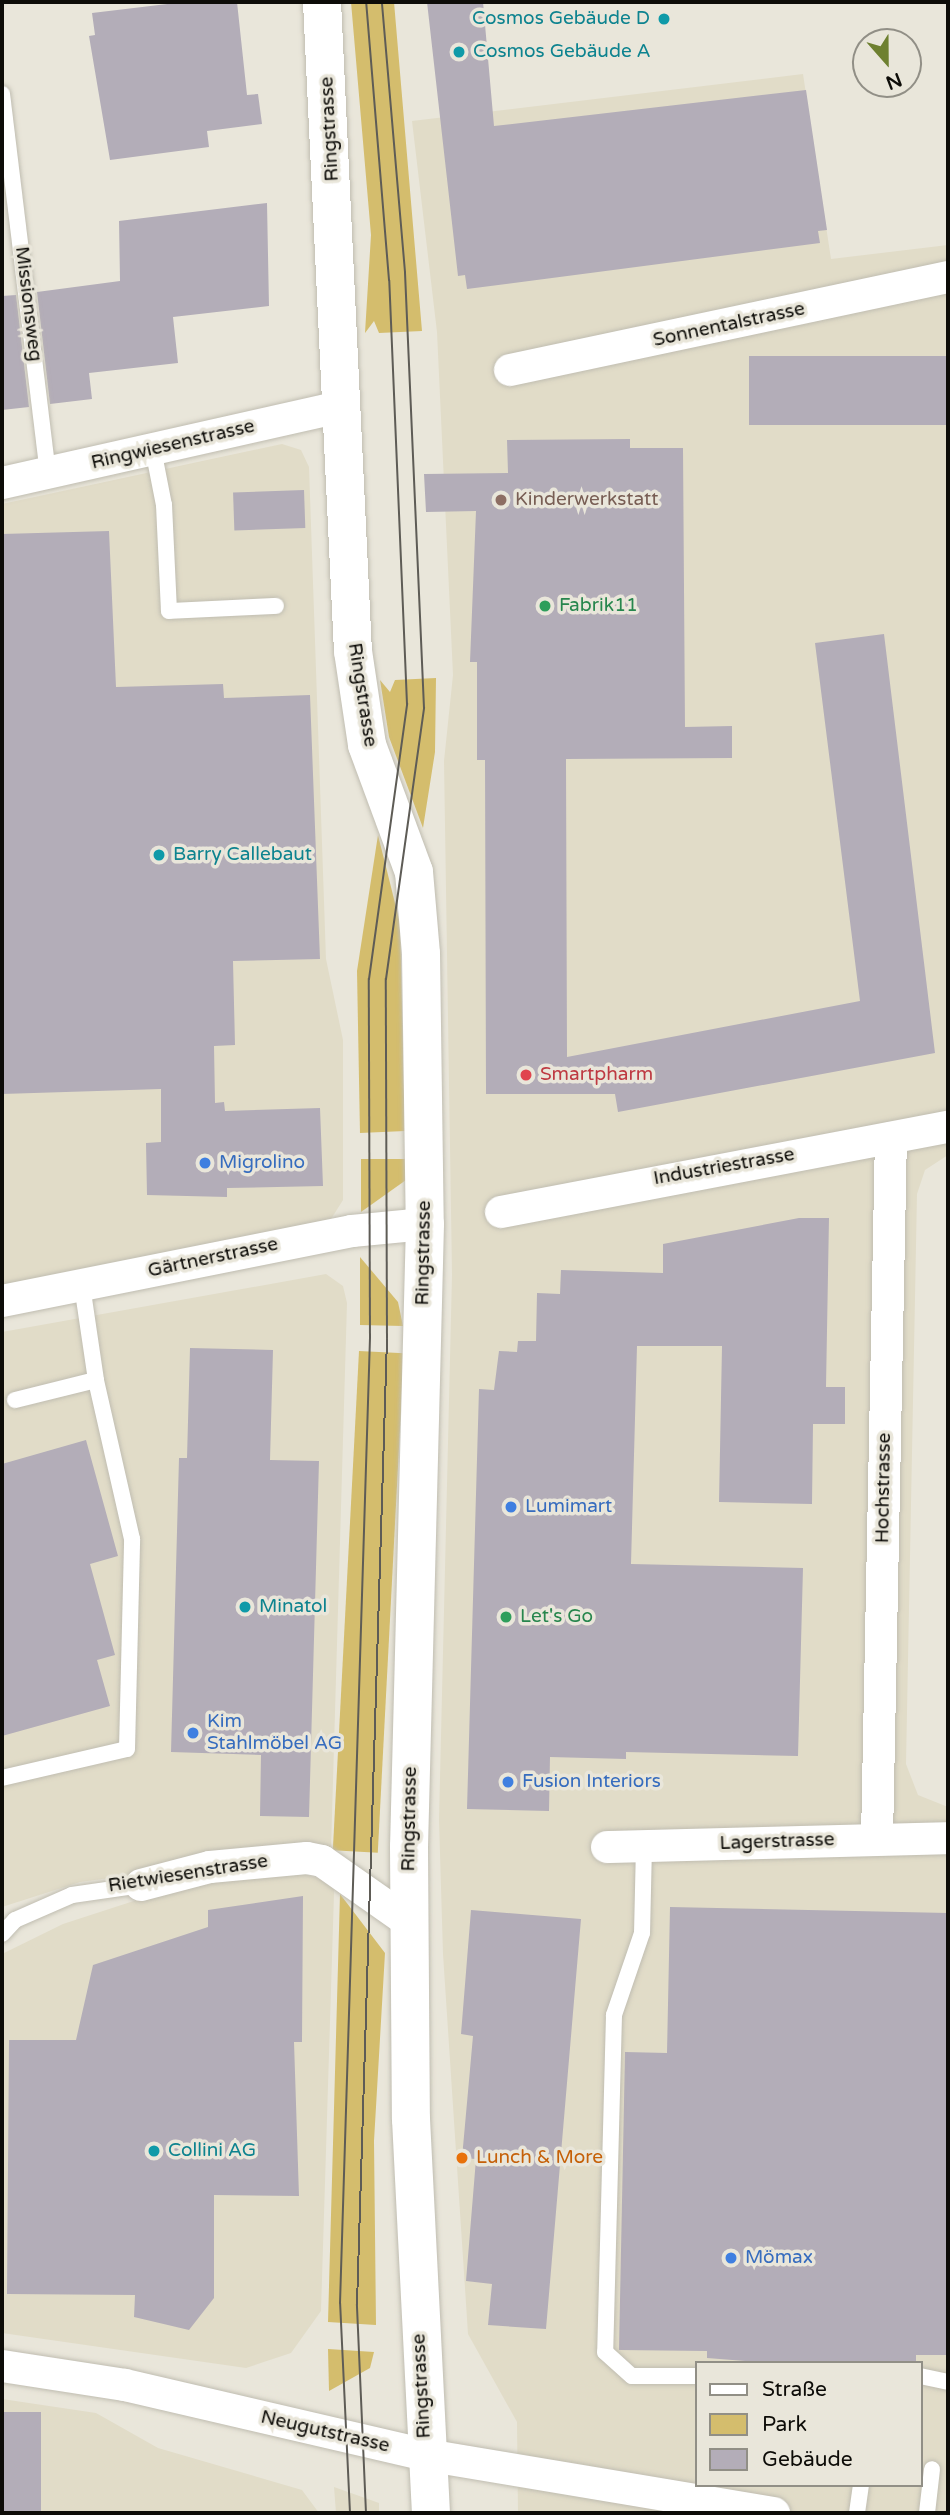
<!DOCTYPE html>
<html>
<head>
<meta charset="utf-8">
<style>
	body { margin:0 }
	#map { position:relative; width:950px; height:2515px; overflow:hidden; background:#e9e6da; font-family:"Varela Round",sans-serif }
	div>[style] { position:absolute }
	.built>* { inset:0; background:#e1dcc8 }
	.green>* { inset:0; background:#d4bd6d; transform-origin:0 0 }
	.building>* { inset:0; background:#b3adb8; transform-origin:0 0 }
	.roads { filter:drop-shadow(0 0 2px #c0bdb1) drop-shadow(0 0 2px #c0bdb1) }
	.service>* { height:16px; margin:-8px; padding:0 8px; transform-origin:8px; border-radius:8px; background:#fff }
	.minor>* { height:32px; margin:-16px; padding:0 16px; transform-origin:16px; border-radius:16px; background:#fff }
	.secondary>* { height:38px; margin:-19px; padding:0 19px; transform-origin:19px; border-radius:19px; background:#fff }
	.tram>* { height:2px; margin:-1px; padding:0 1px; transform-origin:1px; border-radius:1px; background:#5e5c56 }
	.dots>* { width:19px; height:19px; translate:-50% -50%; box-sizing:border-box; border:4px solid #e9e6da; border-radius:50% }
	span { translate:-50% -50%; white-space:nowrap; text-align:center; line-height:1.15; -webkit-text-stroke:7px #e9e6da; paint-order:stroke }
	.culture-label { font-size:19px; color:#0d838f }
	.right { translate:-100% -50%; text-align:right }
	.left { translate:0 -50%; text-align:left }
	.street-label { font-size:19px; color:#0d0c08 }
	.education-label { font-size:19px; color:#785e54 }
	.leisure-label { font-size:19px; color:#27864d }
	.health-label { font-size:19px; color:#be3a42 }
	.shop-label { font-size:19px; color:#366cbe }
	.food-label { font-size:19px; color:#c56008 }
	.frame { position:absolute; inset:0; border:4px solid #0d0c08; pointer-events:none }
	.legend { position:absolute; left:695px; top:2361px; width:228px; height:126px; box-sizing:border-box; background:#e9e6da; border:2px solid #918f86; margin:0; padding:9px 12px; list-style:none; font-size:21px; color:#0d0c08 }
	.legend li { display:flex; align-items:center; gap:14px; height:35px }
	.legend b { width:35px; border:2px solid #918f86 }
	.north { position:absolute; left:852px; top:28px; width:70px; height:70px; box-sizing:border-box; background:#e9e6da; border:2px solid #918f86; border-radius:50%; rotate:159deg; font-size:19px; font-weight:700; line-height:28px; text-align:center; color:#0d0c08 }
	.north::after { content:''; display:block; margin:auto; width:24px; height:32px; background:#6e8030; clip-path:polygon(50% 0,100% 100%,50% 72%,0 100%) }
</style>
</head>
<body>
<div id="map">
	<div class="built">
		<i style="clip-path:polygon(evenodd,803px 74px,831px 259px,948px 245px,948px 1155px,925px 1170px,917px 1194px,906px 1764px,918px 1795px,948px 1807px,948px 2513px,518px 2513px,517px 2422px,468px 2334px,443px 1954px,439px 1820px,452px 1275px,444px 761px,453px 675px,437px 332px,412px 121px,803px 74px,696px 2363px,920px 2363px,920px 2485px,696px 2485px,696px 2363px)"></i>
		<i style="clip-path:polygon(282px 444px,301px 450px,309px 467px,326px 959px,343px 1040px,343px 1200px,331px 1219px,2px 1287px,2px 504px)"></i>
		<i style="clip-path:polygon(326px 1274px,343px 1286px,347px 1303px,331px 1849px,80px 1882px,2px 1907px,2px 1332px)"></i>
		<i style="clip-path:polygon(301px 1873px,333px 1883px,334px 1893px,321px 2311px,291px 2353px,246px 2368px,2px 2333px,2px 1954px,63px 1924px,143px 1898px,208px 1882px)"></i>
		<i style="clip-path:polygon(2px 2399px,96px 2413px,158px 2448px,302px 2490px,319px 2513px,2px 2513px)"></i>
		<i style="clip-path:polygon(334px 2487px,379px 2503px,379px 2513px,336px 2513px)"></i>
	</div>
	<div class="green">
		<i style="clip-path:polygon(351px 2px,394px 2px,422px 331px,379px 333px,374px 321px,365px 333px,371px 235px)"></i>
		<i style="clip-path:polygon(436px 678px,435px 752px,423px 828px,389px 737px,380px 680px,390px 692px,395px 680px)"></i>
		<i style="clip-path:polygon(378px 835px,400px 923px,405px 1131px,360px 1133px,357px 971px)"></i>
		<i style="clip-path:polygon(361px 1159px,406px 1159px,406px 1180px,361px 1212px)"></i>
		<i style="clip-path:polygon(360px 1257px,398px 1302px,403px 1326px,360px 1325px)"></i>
		<i style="left:359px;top:1351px;width:45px;height:500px;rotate:3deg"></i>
		<i style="clip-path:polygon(340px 1894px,385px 1953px,374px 2141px,376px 2325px,328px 2322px)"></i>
		<i style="clip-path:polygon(328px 2349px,374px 2352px,370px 2368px,329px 2391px)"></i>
	</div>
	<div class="building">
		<i style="clip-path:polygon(184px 2px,237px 2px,247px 95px,258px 94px,262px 124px,207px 131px,209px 147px,110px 160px,89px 36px,95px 35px,92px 13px)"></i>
		<i style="clip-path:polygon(427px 2px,483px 2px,494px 126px,806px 90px,827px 230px,818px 231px,820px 243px,467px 289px,465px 275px,458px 276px)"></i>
		<i style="clip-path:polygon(267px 203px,269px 306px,173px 317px,178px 363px,89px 373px,92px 399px,50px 404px,37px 292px,120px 281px,119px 221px)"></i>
		<i style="clip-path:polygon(16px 295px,29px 407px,2px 410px,2px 296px)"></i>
		<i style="left:948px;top:356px;width:69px;height:199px;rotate:90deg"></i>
		<i style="clip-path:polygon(630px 439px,630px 448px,683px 448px,685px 727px,732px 726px,732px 758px,566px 759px,567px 1057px,860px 1001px,815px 643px,884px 634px,935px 1053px,618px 1112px,615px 1094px,486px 1094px,485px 760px,477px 760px,477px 662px,470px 662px,476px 511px,426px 512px,424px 474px,508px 473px,507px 440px)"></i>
		<i style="left:304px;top:490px;width:38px;height:71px;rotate:88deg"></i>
		<i style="clip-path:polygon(109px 531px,116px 687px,223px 684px,224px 698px,310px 695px,320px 959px,233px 961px,235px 1045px,214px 1046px,215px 1103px,224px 1102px,225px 1111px,320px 1108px,323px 1186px,227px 1188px,227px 1197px,147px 1195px,146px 1143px,161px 1142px,161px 1089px,2px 1094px,2px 534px)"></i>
		<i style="clip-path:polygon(799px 1218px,829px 1218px,826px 1387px,845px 1387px,845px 1424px,813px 1424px,812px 1504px,719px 1502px,722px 1346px,637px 1346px,631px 1564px,803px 1568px,798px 1756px,626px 1752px,626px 1759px,550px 1757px,549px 1811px,467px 1809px,479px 1389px,494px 1390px,499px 1351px,517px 1352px,518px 1341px,536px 1341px,537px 1293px,560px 1294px,561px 1270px,663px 1273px,663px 1244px)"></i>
		<i style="clip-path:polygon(190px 1348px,273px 1350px,270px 1460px,319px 1461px,309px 1817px,260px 1816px,261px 1755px,171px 1752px,179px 1458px,187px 1458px)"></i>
		<i style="clip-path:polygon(86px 1440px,118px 1556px,90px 1564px,115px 1655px,97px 1660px,110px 1706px,2px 1736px,2px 1464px)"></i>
		<i style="clip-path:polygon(303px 1896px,302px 2042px,294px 2042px,299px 2196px,214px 2195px,214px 2298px,189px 2330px,134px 2317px,135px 2295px,7px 2294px,9px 2040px,76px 2040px,93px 1965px,208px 1927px,208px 1910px)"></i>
		<i style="clip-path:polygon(670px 1907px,948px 1913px,948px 2355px,916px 2355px,916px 2362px,769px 2363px,707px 2358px,707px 2351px,619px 2350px,625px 2052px,667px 2053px)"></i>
		<i style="clip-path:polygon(471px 1910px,581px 1919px,546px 2329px,488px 2325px,492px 2284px,466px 2281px,476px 2159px,462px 2158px,473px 2036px,461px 2034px)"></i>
		<i style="left:2px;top:2412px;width:39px;height:101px"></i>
	</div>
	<div class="roads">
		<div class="service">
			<i style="left:2px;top:94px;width:381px;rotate:83.1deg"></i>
			<i style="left:153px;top:449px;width:57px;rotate:78.9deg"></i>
			<i style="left:164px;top:505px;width:106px;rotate:87.3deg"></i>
			<i style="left:169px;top:611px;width:107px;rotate:-2.7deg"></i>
			<i style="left:15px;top:1400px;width:83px;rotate:-13.9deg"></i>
			<i style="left:2px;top:1778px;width:128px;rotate:-13.1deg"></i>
			<i style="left:127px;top:1749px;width:210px;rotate:-88.6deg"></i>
			<i style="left:132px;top:1539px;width:163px;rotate:-102.8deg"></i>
			<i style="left:96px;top:1380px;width:96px;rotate:-98.4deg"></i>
			<i style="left:644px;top:1846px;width:87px;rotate:91.3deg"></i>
			<i style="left:642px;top:1933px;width:87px;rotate:108.9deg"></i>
			<i style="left:614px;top:2015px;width:337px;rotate:91.5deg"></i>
			<i style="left:605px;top:2352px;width:36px;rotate:42deg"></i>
			<i style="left:632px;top:2376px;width:64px"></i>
			<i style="left:2px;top:1934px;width:19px;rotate:-47deg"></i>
			<i style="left:15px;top:1920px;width:62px;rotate:-23.7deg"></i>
			<i style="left:72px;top:1895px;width:70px;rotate:-8.2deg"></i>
			<i style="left:920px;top:2376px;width:29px;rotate:12deg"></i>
			<i style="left:857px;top:2513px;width:28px;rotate:-82deg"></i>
			<i style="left:927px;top:2513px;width:44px;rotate:-83.5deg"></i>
		</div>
		<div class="minor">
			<i style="left:510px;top:370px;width:448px;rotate:-12deg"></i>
			<i style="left:2px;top:483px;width:350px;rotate:-12.7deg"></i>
			<i style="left:501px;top:1212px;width:455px;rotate:-10.8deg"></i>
			<i style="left:2px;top:1301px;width:357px;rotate:-11.3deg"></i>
			<i style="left:352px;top:1231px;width:73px;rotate:-5.5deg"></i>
			<i style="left:877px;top:1839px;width:701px;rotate:-88.86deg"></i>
			<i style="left:607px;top:1847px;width:341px;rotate:-1.5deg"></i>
			<i style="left:141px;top:1885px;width:71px;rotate:-14.6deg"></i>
			<i style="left:210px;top:1867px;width:97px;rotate:-5.3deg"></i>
			<i style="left:307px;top:1858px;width:15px;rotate:11deg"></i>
			<i style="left:322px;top:1861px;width:106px;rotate:35deg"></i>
			<i style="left:2px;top:2366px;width:124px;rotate:8.8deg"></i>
			<i style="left:125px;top:2385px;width:309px;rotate:13.1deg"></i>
			<i style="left:426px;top:2455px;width:353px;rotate:9.5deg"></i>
		</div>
		<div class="secondary">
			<i style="left:322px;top:2px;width:650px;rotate:87.27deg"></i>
			<i style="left:353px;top:651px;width:95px;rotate:81.5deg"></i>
			<i style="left:367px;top:745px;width:135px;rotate:69.7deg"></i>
			<i style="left:414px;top:872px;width:82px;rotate:85.1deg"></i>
			<i style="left:421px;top:954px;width:270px;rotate:89.2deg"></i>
			<i style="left:425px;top:1224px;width:623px;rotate:91.47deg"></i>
			<i style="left:409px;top:1847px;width:272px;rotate:89.6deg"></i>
			<i style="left:411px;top:2119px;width:395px;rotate:87.1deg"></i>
		</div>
	</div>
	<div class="tram">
		<i style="left:350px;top:2513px;width:210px;rotate:-92.7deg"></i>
		<i style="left:340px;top:2303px;width:965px;rotate:-88.22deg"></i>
		<i style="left:370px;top:1338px;width:359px;rotate:-90.2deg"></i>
		<i style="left:369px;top:979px;width:278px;rotate:-82.1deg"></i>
		<i style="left:407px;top:704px;width:424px;rotate:-92.4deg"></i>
		<i style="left:389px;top:280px;width:279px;rotate:-94.7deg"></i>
		<i style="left:366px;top:2513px;width:209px;rotate:-92.5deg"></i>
		<i style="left:357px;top:2304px;width:966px;rotate:-88.22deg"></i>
		<i style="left:387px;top:1338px;width:359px;rotate:-90.2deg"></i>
		<i style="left:386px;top:979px;width:274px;rotate:-82deg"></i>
		<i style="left:424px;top:708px;width:436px;rotate:-92.5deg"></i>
		<i style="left:405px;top:272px;width:271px;rotate:-94.9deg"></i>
	</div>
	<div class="dots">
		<i style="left:664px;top:19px;background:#0f9aa8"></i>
		<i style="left:459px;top:52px;background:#0f9aa8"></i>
		<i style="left:501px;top:500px;background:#8d6e63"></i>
		<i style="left:545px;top:606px;background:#2e9e5b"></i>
		<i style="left:159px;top:855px;background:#0f9aa8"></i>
		<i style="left:526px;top:1075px;background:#e0444e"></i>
		<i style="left:205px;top:1163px;background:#3f7fe0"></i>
		<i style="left:511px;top:1507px;background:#3f7fe0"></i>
		<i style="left:245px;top:1607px;background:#0f9aa8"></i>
		<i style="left:506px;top:1617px;background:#2e9e5b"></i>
		<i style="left:193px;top:1733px;background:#3f7fe0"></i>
		<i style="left:508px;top:1782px;background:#3f7fe0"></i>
		<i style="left:154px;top:2151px;background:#0f9aa8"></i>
		<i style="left:462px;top:2158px;background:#e8710a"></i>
		<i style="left:731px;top:2258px;background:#3f7fe0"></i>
	</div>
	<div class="culture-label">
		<span class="right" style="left:650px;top:19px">Cosmos Gebäude D</span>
		<span class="left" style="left:473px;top:52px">Cosmos Gebäude A</span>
		<span class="left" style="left:173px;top:855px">Barry Callebaut</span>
		<span class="left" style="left:259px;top:1607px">Minatol</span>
		<span class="left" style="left:168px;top:2151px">Collini AG</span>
	</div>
	<div class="street-label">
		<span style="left:330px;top:129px;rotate:-93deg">Ringstrasse</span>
		<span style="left:28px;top:304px;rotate:83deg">Missionsweg</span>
		<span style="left:729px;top:325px;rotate:-12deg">Sonnentalstrasse</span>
		<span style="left:173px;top:445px;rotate:-13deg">Ringwiesenstrasse</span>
		<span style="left:362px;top:695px;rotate:81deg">Ringstrasse</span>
		<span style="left:724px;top:1167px;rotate:-10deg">Industriestrasse</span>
		<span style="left:424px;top:1253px;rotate:-89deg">Ringstrasse</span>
		<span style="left:213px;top:1258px;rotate:-12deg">Gärtnerstrasse</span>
		<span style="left:884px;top:1488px;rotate:-89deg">Hochstrasse</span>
		<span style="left:410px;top:1819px;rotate:-89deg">Ringstrasse</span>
		<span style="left:777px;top:1842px;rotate:-2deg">Lagerstrasse</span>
		<span style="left:188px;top:1874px;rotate:-9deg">Rietwiesenstrasse</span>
		<span style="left:422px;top:2386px;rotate:-93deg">Ringstrasse</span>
		<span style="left:325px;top:2432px;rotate:13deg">Neugutstrasse</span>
	</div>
	<div class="education-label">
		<span class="left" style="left:515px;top:500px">Kinderwerkstatt</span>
	</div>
	<div class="leisure-label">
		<span class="left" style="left:559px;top:606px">Fabrik11</span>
		<span class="left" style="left:520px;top:1617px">Let's Go</span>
	</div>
	<div class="health-label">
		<span class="left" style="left:540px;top:1075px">Smartpharm</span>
	</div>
	<div class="shop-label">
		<span class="left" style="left:219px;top:1163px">Migrolino</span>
		<span class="left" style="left:525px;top:1507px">Lumimart</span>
		<span class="left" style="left:207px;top:1733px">Kim<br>Stahlmöbel AG</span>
		<span class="left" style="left:522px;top:1782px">Fusion Interiors</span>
		<span class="left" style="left:745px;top:2258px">Mömax</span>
	</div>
	<div class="food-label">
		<span class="left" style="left:476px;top:2158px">Lunch &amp; More</span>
	</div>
	<div class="frame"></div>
	<ul class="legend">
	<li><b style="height:9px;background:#fff"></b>Straße</li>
	<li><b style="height:19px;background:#d4bd6d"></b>Park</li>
	<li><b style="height:19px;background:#b3adb8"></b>Gebäude</li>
	</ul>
	<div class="north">N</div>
</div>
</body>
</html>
